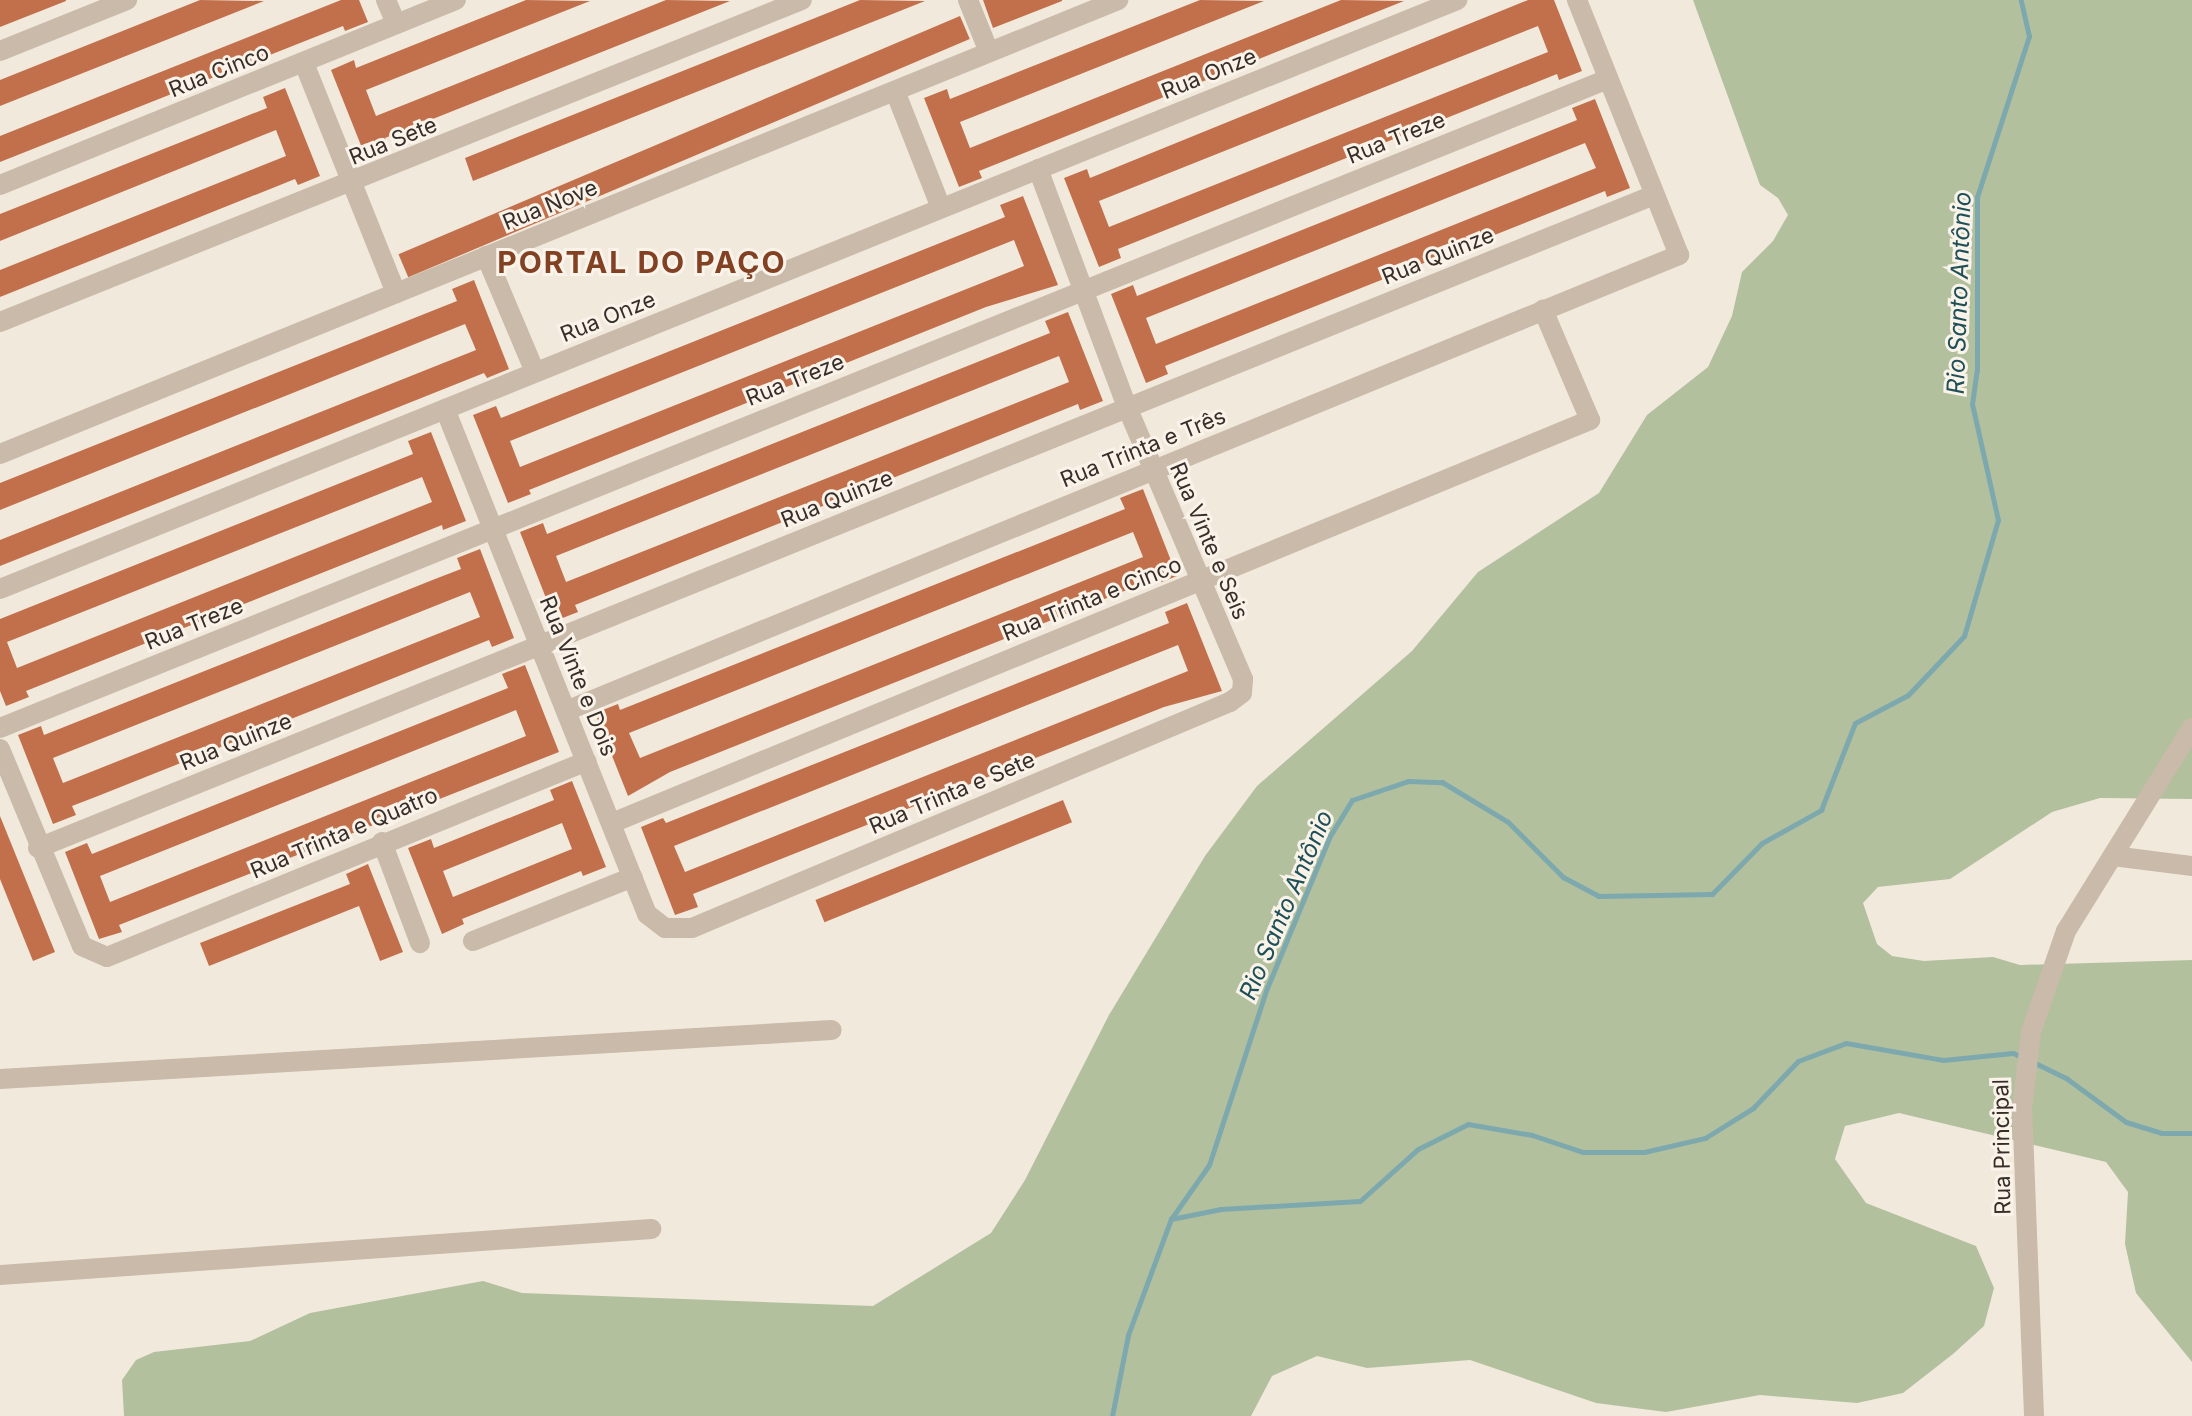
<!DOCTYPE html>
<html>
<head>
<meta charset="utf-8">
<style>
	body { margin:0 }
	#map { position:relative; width:2192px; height:1416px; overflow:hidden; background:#f2e9dd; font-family:Inter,sans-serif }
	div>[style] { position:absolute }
	.green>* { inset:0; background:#b2c09e }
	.stream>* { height:5px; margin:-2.5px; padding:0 2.5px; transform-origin:2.5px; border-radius:2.5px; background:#7da9ae }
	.building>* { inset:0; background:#c2704b; transform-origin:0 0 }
	.minor>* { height:20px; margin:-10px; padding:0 10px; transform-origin:10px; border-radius:10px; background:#c9baa9 }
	span { translate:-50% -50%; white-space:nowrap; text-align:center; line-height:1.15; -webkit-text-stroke:6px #f9f3ea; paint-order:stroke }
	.street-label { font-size:22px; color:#372e29 }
	.water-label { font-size:24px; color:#205057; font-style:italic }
	.district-label { font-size:30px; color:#834124; font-weight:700; letter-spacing:2px }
</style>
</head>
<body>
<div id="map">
	<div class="green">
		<i style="clip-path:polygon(1693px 0,2192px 0,2192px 799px,2100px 798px,2052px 812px,1950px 879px,1878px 887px,1863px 903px,1877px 944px,1892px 956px,1924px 961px,1993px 957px,2020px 965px,2192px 960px,2192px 1362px,2136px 1293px,2125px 1244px,2128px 1192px,2106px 1162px,1899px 1113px,1845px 1126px,1835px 1159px,1866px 1203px,1976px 1246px,1994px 1288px,1984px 1326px,1953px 1354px,1903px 1393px,1857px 1403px,1760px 1395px,1666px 1412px,1596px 1403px,1470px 1360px,1367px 1368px,1317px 1356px,1272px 1376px,1251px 1416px,124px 1416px,122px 1380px,136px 1360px,154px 1352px,250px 1341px,310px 1313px,483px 1281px,522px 1293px,873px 1306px,991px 1233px,1025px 1180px,1109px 1015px,1205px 856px,1257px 786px,1412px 651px,1478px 572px,1599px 493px,1647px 415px,1708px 367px,1732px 316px,1742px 272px,1773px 241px,1788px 215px,1778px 198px,1760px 185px)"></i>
	</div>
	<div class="stream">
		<i style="left:2033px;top:1062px;width:37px;rotate:26deg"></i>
		<i style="left:2066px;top:1078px;width:74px;rotate:36.3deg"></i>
		<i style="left:2126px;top:1122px;width:37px;rotate:17deg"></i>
		<i style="left:2161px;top:1133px;width:31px"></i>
		<i style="left:1171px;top:1219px;width:51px;rotate:-11.3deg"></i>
		<i style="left:1221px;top:1209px;width:139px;rotate:-3.3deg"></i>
		<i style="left:1360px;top:1201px;width:78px;rotate:-41.9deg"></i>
		<i style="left:1418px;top:1149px;width:56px;rotate:-26.6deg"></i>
		<i style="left:1468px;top:1124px;width:65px;rotate:9.8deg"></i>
		<i style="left:1532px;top:1135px;width:54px;rotate:18.4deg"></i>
		<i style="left:1583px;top:1152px;width:61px"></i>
		<i style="left:1644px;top:1152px;width:63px;rotate:-12.9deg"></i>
		<i style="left:1705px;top:1138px;width:57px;rotate:-32deg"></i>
		<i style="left:1753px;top:1108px;width:65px;rotate:-46.2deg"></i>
		<i style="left:1798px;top:1061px;width:51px;rotate:-20.6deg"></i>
		<i style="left:1846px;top:1043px;width:98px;rotate:9.9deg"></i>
		<i style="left:1943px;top:1060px;width:70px;rotate:-5.7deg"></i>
		<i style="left:2013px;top:1053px;width:12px;rotate:24deg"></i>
		<i style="left:1112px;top:1416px;width:83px;rotate:-78.8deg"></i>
		<i style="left:1128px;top:1335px;width:124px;rotate:-69.7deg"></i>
		<i style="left:1171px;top:1219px;width:66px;rotate:-54.9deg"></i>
		<i style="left:1209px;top:1165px;width:186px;rotate:-71.9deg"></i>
		<i style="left:1267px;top:988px;width:165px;rotate:-67.5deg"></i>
		<i style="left:1330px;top:836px;width:42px;rotate:-58.6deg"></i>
		<i style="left:1352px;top:800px;width:59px;rotate:-18.7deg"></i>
		<i style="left:1408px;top:781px;width:34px;rotate:2deg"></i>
		<i style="left:1442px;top:782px;width:77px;rotate:31.2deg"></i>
		<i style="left:1508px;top:822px;width:78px;rotate:45deg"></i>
		<i style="left:1563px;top:877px;width:40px;rotate:28deg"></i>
		<i style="left:1598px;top:896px;width:114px;rotate:-1deg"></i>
		<i style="left:1712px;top:894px;width:71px;rotate:-45.6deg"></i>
		<i style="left:1762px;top:843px;width:68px;rotate:-29.2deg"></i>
		<i style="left:1821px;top:810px;width:93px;rotate:-68.7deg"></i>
		<i style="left:1855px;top:723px;width:60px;rotate:-27.8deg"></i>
		<i style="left:1908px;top:695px;width:81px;rotate:-46.5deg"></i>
		<i style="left:1964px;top:636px;width:121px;rotate:-73.7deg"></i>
		<i style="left:1998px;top:520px;width:119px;rotate:-102.6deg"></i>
		<i style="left:1972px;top:404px;width:34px;rotate:-82deg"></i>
		<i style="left:1977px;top:370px;width:173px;rotate:-90deg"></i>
		<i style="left:1977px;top:197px;width:169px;rotate:-72.1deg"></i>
		<i style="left:2029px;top:36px;width:37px;rotate:-103deg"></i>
	</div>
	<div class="building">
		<i style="clip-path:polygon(0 0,66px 0,66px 1px,0 27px)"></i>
		<i style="clip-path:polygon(200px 0,264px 1px,0 106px,0 80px)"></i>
		<i style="clip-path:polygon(341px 0,359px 0,368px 22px,345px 31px,343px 26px,0 162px,0 136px)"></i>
		<i style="clip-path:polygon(526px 0,590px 1px,366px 90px,376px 116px,666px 0,730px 1px,385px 138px,389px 149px,366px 158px,331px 70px,354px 60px,356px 68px)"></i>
		<i style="clip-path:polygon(860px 0,925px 1px,473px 181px,465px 158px)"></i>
		<i style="clip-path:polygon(983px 0,1062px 0,1062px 1px,993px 28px)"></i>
		<i style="clip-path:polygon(1200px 0,1264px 1px,960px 122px,970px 148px,1341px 0,1404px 1px,979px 171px,982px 178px,959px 187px,924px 98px,947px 89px,950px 99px)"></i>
		<i style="clip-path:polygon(evenodd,1528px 0,1554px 0,1582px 71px,1559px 80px,1557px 74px,1118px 249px,1121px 258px,1099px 267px,1064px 178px,1087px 169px,1090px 178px,1528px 0,1538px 26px,1548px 52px,1109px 227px,1099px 201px,1538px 26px)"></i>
		<i style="left:960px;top:16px;width:25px;height:610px;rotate:67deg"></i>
		<i style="clip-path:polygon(285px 88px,320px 176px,298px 185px,295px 179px,0 297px,0 270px,286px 156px,276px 130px,0 241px,0 214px,267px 108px,263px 97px)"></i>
		<i style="clip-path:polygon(evenodd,1595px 99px,1630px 188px,1607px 197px,1605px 191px,1165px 366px,1168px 374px,1146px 383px,1111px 294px,1133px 285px,1137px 296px,1577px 120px,1572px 108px,1595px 99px,1585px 143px,1596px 168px,1156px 344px,1146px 318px,1585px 143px)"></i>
		<i style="clip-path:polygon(evenodd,1023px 196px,1058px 285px,986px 307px,529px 490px,531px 494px,508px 503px,473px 415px,496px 406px,501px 418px,645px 361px,1005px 217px,1000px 205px,1023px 196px,1014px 240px,1024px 266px,520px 467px,510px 441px,1014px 240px)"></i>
		<i style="clip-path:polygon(474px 280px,509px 369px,487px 378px,484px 373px,0 566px,0 540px,476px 350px,465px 324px,0 510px,0 483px,457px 301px,452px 289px)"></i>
		<i style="clip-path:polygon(evenodd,1068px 312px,1103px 401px,1080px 410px,1078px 404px,575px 605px,578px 612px,555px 621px,520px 532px,543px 523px,547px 534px,1010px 349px,1050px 333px,1045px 321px,1068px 312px,1059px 356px,1069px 382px,566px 582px,556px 556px,1059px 356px)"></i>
		<i style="clip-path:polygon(evenodd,431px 432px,466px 521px,443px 530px,442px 525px,26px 691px,29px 697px,6px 706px,0 691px,0 619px,413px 454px,408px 441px,431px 432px,422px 477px,432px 502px,17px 668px,7px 642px,422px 477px)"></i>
		<i style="clip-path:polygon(evenodd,1143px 489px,1177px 576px,1154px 585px,1152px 580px,670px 772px,628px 796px,595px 713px,618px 704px,620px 710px,1125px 509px,1120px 498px,1143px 489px,1133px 532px,1143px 557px,640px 758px,629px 733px,1133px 532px)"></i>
		<i style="clip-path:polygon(evenodd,480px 549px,514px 638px,492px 647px,489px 640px,98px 796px,72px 806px,76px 815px,53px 824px,18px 735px,41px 726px,44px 735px,435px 579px,461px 569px,457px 558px,480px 549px,470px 592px,480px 617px,63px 783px,53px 758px,470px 592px)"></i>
		<i style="clip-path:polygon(evenodd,1187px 603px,1222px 691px,1164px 707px,693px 894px,698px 907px,675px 915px,641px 827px,663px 818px,666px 823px,1169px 623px,1165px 612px,1187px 603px,1178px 645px,1188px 671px,685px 872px,674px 846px,1178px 645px)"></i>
		<i style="clip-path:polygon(evenodd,525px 665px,559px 752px,119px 925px,122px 932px,99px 939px,65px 852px,87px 843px,92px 854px,508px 688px,502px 674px,525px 665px,516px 710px,526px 736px,110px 902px,100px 876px,516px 710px)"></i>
		<i style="clip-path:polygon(evenodd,572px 781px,606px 867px,583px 876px,581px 871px,462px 919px,464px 924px,442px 934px,408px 848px,431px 839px,434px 848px,554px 800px,550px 790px,572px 781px,562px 823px,572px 849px,453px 897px,443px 871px,562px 823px)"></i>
		<i style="left:1063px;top:800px;width:24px;height:267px;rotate:68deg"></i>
		<i style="clip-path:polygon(0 816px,55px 952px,33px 961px,0 879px)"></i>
		<i style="clip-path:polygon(368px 864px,403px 952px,380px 961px,359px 906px,209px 966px,200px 943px,350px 884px,346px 874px)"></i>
	</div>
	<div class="minor">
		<i style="left:386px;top:0;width:26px;rotate:67deg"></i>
		<i style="left:968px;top:0;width:56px;rotate:68deg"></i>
		<i style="left:0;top:51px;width:137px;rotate:-21.9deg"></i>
		<i style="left:304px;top:63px;width:248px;rotate:68.2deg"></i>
		<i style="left:895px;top:91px;width:126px;rotate:68.5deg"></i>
		<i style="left:0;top:185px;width:492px;rotate:-22.1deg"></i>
		<i style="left:486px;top:256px;width:126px;rotate:67.1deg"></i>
		<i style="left:0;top:322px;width:864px;rotate:-21.88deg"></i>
		<i style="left:445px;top:409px;width:544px;rotate:68.2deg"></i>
		<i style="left:647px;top:914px;width:23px;rotate:38deg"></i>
		<i style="left:665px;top:928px;width:27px"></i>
		<i style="left:692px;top:928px;width:584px;rotate:-22.79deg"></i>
		<i style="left:1230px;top:702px;width:15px;rotate:-37deg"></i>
		<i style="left:1242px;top:693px;width:14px;rotate:-86deg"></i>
		<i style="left:1243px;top:679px;width:296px;rotate:-113.1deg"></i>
		<i style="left:1127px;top:407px;width:254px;rotate:-110.5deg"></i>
		<i style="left:0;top:454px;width:1207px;rotate:-22.1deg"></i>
		<i style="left:0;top:589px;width:1572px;rotate:-22.01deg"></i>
		<i style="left:566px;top:711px;width:1203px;rotate:-22.28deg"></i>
		<i style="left:1679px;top:255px;width:275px;rotate:-111.8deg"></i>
		<i style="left:0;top:728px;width:1734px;rotate:-21.98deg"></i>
		<i style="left:0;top:749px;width:213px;rotate:67.4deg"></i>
		<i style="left:82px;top:946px;width:27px;rotate:24deg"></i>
		<i style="left:107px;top:957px;width:518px;rotate:-22.21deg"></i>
		<i style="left:612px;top:823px;width:1058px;rotate:-22.39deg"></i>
		<i style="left:1590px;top:420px;width:120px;rotate:-113.1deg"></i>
		<i style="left:382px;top:842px;width:108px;rotate:69.4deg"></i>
		<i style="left:38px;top:848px;width:1743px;rotate:-22deg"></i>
		<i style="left:2113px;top:856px;width:80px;rotate:7.2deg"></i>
		<i style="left:473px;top:941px;width:172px;rotate:-21.8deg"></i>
		<i style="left:0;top:1079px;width:833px;rotate:-3.37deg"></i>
		<i style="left:0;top:1275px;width:653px;rotate:-4.04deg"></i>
		<i style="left:2034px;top:1416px;width:307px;rotate:-92.2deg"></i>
		<i style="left:2022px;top:1109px;width:78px;rotate:-83.3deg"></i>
		<i style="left:2031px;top:1032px;width:107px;rotate:-70.9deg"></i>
		<i style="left:2066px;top:931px;width:239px;rotate:-58.2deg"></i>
	</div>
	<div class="street-label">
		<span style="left:219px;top:71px;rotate:-22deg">Rua Cinco</span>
		<span style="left:1209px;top:74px;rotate:-22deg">Rua Onze</span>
		<span style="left:1396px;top:138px;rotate:-22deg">Rua Treze</span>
		<span style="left:393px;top:141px;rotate:-22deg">Rua Sete</span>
		<span style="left:550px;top:205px;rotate:-22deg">Rua Nove</span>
		<span style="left:1438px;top:256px;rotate:-22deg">Rua Quinze</span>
		<span style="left:608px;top:317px;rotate:-22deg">Rua Onze</span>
		<span style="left:795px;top:380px;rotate:-22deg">Rua Treze</span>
		<span style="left:1143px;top:448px;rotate:-22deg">Rua Trinta e Três</span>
		<span style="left:837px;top:499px;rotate:-22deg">Rua Quinze</span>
		<span style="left:1209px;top:541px;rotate:67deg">Rua Vinte e Seis</span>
		<span style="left:1092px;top:599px;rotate:-22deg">Rua Trinta e Cinco</span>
		<span style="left:194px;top:624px;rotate:-22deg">Rua Treze</span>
		<span style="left:578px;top:676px;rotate:68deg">Rua Vinte e Dois</span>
		<span style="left:236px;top:742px;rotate:-22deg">Rua Quinze</span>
		<span style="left:952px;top:793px;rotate:-23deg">Rua Trinta e Sete</span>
		<span style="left:344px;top:833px;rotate:-23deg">Rua Trinta e Quatro</span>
		<span style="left:2002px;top:1147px;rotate:-91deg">Rua Principal</span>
	</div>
	<div class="water-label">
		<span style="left:1959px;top:293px;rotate:-88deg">Rio Santo Antônio</span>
		<span style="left:1286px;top:905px;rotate:-67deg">Rio Santo Antônio</span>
	</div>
	<div class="district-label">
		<span style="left:642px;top:262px">PORTAL DO PAÇO</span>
	</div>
</div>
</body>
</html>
